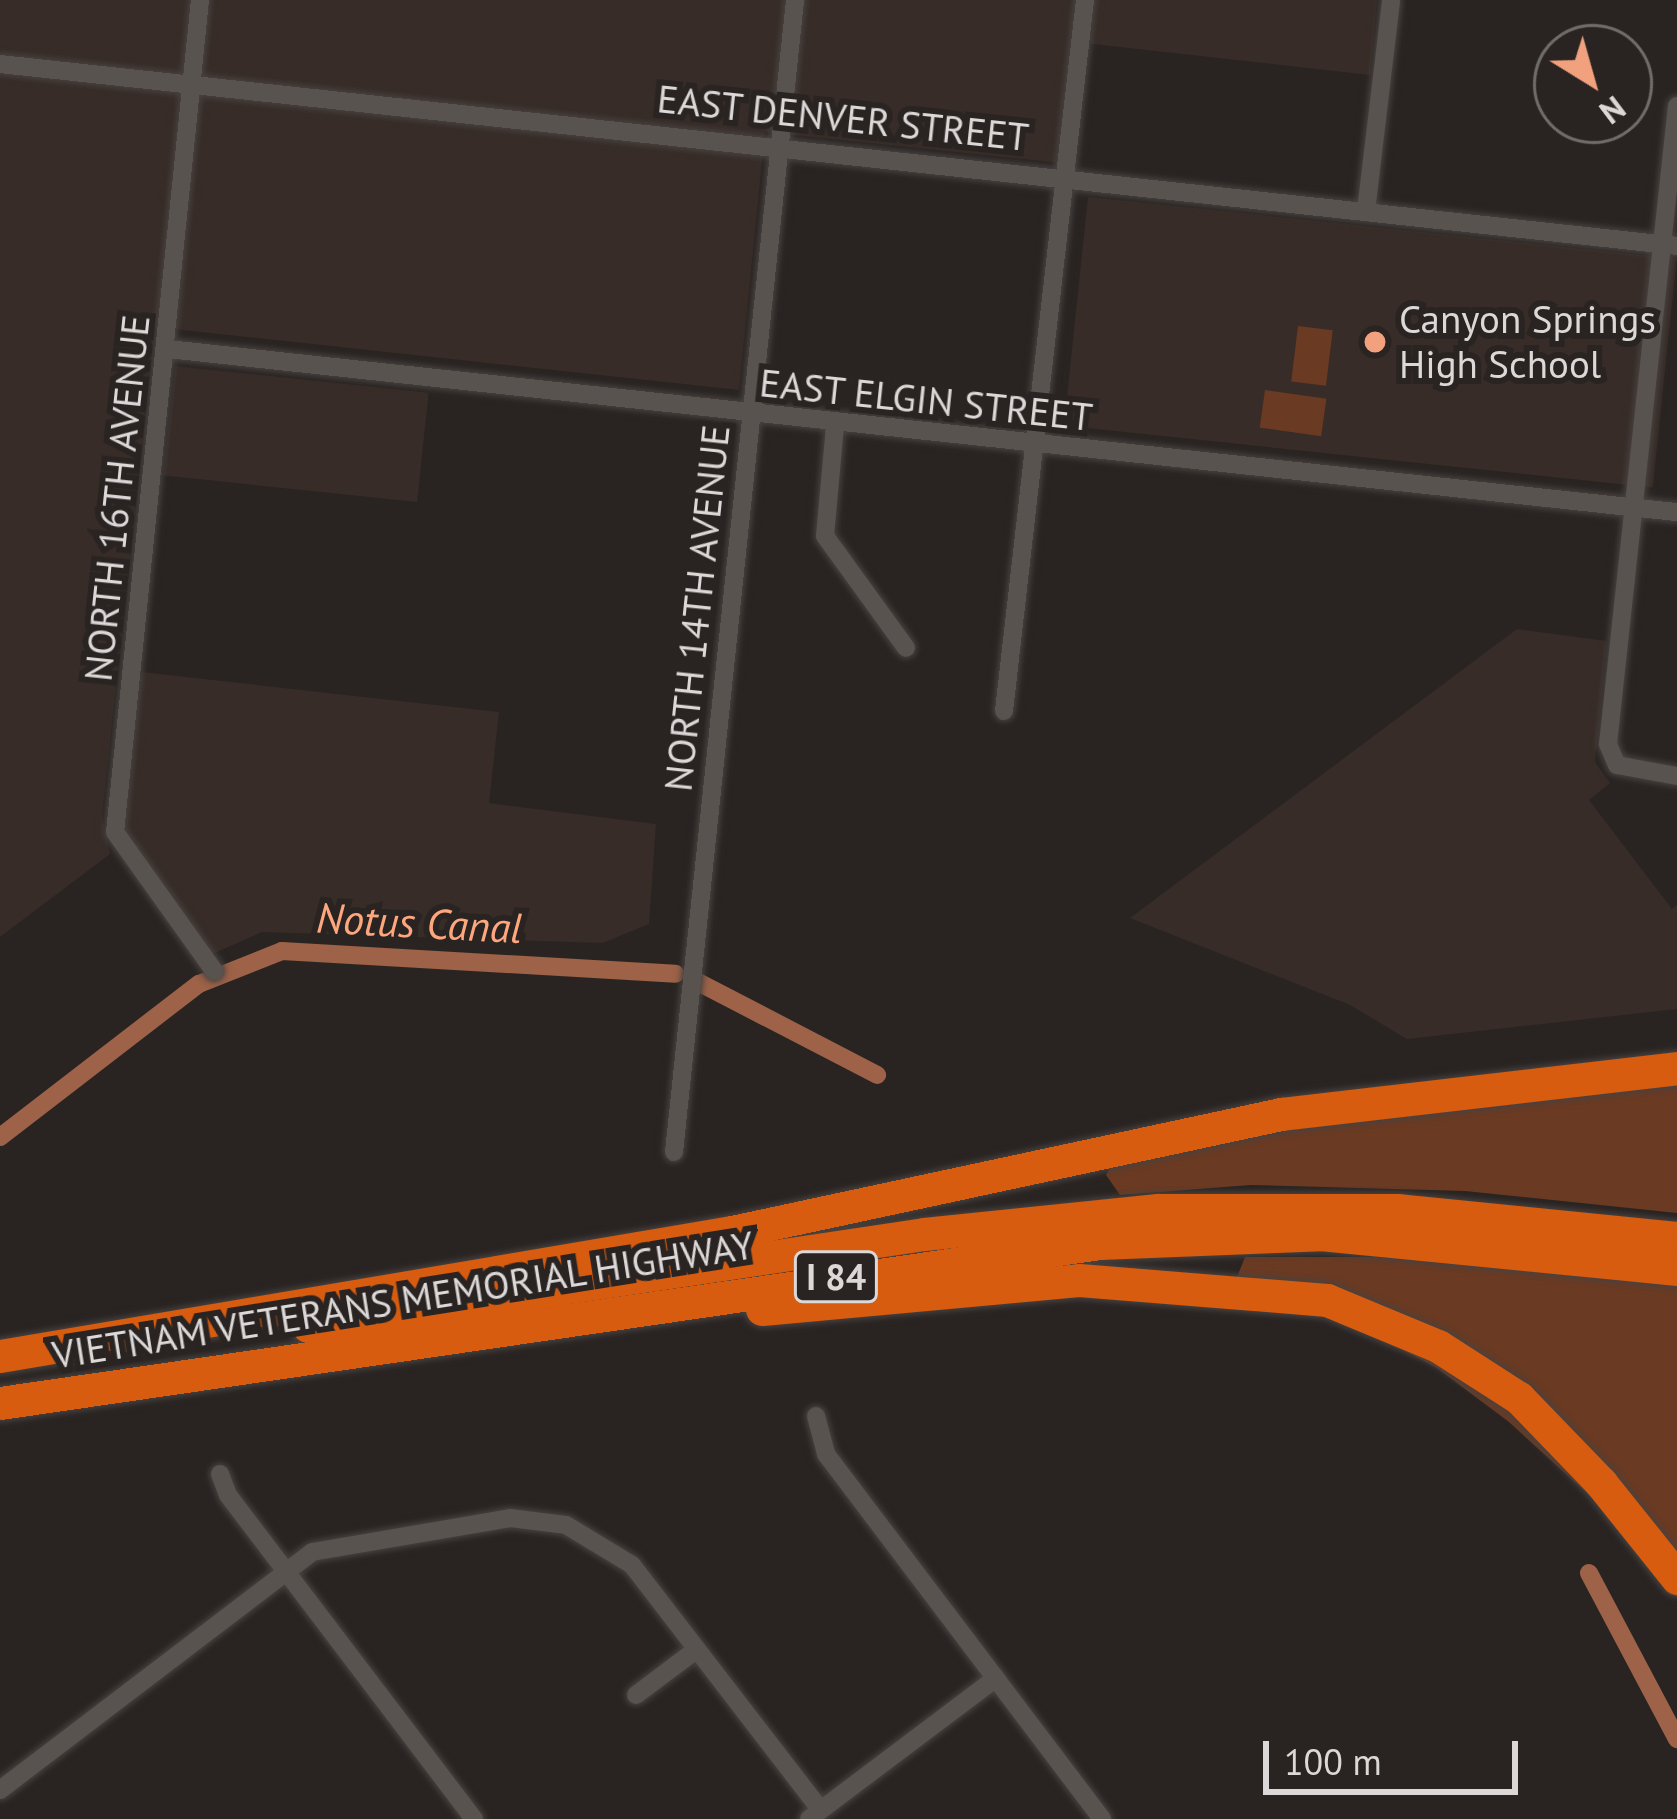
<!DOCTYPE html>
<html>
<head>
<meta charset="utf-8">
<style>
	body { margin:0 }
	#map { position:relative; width:1677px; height:1819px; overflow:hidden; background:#292422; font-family:"PT Sans",sans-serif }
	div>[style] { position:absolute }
	.built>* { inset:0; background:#372c27; transform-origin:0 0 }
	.green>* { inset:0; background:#6b3a22; transform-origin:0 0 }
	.canal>* { height:18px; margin:-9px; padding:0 9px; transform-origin:9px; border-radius:9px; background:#9d6247 }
	.roads { filter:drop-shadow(0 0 3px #474240) drop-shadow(0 0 3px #474240) }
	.minor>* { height:18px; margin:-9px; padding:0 9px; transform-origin:9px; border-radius:9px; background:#595350 }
	.motorway>* { height:33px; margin:-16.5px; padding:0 16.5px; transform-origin:16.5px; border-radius:16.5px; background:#d75c0f }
	.dots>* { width:33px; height:33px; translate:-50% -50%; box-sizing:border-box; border:6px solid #292422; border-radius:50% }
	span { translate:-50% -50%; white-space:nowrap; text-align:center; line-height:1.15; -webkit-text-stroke:12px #292422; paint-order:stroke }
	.shield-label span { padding:3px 9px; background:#292422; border:3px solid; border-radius:9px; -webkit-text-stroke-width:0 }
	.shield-label { font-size:36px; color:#dcd8d7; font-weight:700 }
	.street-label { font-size:39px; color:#dcd8d7 }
	.poi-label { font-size:39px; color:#dcd8d7 }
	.left { translate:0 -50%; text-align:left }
	.water-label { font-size:42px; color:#fea77f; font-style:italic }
	.north { position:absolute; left:1533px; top:24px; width:120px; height:120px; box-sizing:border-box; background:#292422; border:3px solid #716c6a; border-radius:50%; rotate:143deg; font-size:33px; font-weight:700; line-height:48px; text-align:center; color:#dcd8d7 }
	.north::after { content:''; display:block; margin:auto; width:42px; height:54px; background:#f1a17d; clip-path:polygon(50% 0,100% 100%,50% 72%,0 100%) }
	.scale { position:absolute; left:1263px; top:1741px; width:255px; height:54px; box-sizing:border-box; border:6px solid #dcd8d7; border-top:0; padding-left:15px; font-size:36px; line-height:42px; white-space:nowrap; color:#dcd8d7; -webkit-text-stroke:9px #292422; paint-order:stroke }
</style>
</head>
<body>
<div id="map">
	<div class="built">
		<i style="clip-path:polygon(0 0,1377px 0,1370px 75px,1075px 42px,1061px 163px,765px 132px,739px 390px,153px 327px,102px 816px,110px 854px,0 937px)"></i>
		<i style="left:1088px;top:197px;width:592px;height:230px;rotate:6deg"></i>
		<i style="left:175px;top:366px;width:255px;height:110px;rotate:6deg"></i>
		<i style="clip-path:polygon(1517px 629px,1607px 641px,1595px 762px,1610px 783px,1589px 800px,1672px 909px,1677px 905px,1677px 1009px,1407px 1039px,1350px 1005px,1130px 918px)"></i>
		<i style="clip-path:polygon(141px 672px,499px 712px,489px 803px,656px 824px,649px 924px,603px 943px,262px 932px,210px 955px,128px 842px,123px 823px)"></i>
	</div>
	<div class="green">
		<i style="left:1298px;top:326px;width:35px;height:56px;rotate:7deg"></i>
		<i style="left:1265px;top:390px;width:62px;height:38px;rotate:8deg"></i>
		<i style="clip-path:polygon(1677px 1082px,1677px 1213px,1465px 1191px,1251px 1185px,1120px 1195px,1106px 1175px,1116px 1158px,1256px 1130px)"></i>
		<i style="clip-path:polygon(1245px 1257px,1374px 1257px,1677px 1285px,1677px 1575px,1509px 1422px,1437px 1368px,1359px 1327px,1235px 1282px)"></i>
	</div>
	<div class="canal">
		<i style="left:696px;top:981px;width:204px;rotate:27.4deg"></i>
		<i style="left:0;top:1137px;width:251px;rotate:-37.6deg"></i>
		<i style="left:199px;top:984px;width:89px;rotate:-21.7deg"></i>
		<i style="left:282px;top:951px;width:394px;rotate:3.3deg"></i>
		<i style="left:1589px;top:1573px;width:188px;rotate:62.1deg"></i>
	</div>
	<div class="roads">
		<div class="minor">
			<i style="left:200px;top:0;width:836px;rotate:95.83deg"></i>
			<i style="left:115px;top:832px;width:171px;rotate:54.5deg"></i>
			<i style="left:0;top:64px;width:1687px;rotate:6.19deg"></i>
			<i style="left:1677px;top:106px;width:642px;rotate:96.17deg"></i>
			<i style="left:1608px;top:744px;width:23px;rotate:67deg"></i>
			<i style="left:1617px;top:765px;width:61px;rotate:10.4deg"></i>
			<i style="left:1366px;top:211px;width:212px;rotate:-83.2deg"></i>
			<i style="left:168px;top:349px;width:1518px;rotate:6.17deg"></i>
			<i style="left:835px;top:426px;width:110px;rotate:95.2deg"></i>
			<i style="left:825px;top:536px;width:138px;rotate:54.1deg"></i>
			<i style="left:1004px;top:711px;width:716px;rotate:-83.5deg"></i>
			<i style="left:674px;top:1152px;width:1158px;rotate:-84deg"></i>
			<i style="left:816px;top:1416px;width:39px;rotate:75deg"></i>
			<i style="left:826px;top:1454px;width:458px;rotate:52.9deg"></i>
			<i style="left:220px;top:1474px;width:22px;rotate:69deg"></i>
			<i style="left:228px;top:1495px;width:407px;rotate:52.8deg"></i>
			<i style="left:636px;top:1695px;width:75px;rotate:-36.9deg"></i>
			<i style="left:0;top:1790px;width:392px;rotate:-37.3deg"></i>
			<i style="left:312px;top:1552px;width:201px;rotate:-9.7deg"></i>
			<i style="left:510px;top:1518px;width:56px;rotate:7.1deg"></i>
			<i style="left:566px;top:1525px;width:77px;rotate:31.2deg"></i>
			<i style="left:632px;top:1565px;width:309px;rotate:52.4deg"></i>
			<i style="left:809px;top:1819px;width:234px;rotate:-37deg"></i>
		</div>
		<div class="motorway">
			<i style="left:762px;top:1309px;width:318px;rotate:-5.2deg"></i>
			<i style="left:1079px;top:1280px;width:249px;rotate:4.6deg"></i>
			<i style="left:1327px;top:1300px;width:120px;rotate:22.5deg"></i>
			<i style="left:1438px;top:1346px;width:96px;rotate:32.7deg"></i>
			<i style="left:1519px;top:1398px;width:118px;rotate:46deg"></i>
			<i style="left:1601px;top:1483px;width:122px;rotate:51.3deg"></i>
			<i style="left:308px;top:1326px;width:623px;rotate:-8.49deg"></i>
			<i style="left:924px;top:1234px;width:235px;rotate:-5.9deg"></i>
			<i style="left:1158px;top:1210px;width:239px"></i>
			<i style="left:1397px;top:1210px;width:281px;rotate:5.7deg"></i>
			<i style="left:0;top:1356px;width:742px;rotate:-9.61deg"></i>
			<i style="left:732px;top:1232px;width:562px;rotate:-12.13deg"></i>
			<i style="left:1281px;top:1114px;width:399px;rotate:-6.6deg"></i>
			<i style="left:0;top:1403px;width:1112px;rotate:-8.28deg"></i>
			<i style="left:1100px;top:1243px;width:220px;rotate:-2.3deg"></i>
			<i style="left:1320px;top:1234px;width:359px;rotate:5.6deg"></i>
		</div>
	</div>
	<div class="dots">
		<i style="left:1375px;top:342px;background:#f1a17d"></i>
	</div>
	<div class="shield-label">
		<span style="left:836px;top:1277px">I 84</span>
	</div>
	<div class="street-label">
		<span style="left:843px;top:118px;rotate:6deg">EAST DENVER STREET</span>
		<span style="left:926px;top:400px;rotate:6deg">EAST ELGIN STREET</span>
		<span style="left:117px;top:498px;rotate:-84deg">NORTH 16TH AVENUE</span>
		<span style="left:697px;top:608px;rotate:-84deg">NORTH 14TH AVENUE</span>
		<span style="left:403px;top:1300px;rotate:-9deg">VIETNAM VETERANS MEMORIAL HIGHWAY</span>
	</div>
	<div class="poi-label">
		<span class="left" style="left:1399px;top:342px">Canyon Springs<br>High School</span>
	</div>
	<div class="water-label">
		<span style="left:419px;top:923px;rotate:3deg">Notus Canal</span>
	</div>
	<div class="north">N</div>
	<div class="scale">100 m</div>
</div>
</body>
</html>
